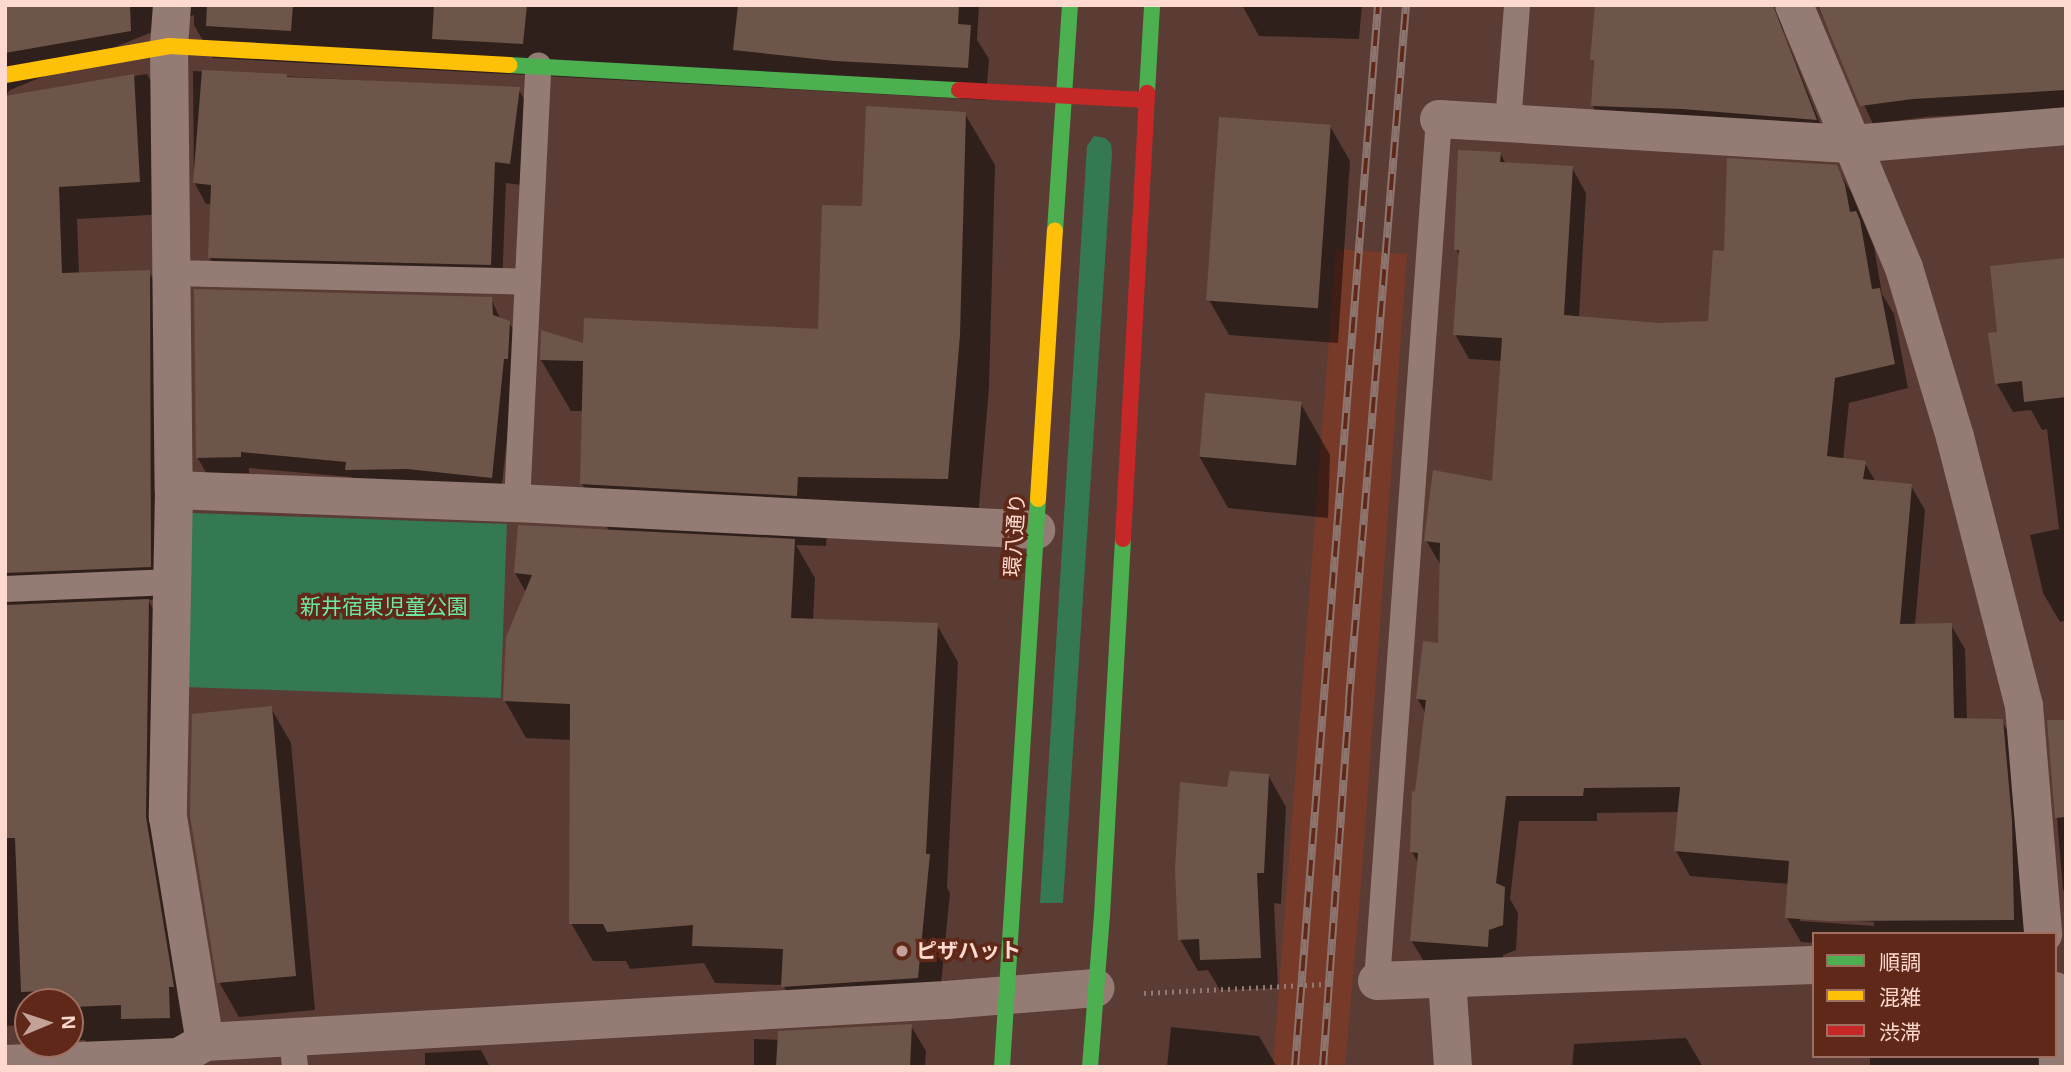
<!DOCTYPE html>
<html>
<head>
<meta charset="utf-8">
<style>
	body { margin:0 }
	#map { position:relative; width:2071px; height:1072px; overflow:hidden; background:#5b3c34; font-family:Arial,"Noto Sans JP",sans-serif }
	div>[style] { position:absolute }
	.built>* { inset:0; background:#773a29 }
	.green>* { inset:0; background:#357952; transform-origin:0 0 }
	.shadow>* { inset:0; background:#0007; transform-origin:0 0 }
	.building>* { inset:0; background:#6d554a; transform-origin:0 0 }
	.path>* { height:4.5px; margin-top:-2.25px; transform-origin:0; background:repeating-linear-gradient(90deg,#917a74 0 2px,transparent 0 7px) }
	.lane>* { height:26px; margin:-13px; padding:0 13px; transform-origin:13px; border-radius:13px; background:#947c75 }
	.street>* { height:38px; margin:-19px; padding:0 19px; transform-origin:19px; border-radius:19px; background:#947c75 }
	.fast>* { height:16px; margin:-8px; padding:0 8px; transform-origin:8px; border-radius:8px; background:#4caf50 }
	.slow>* { height:16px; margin:-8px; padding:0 8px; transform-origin:8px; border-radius:8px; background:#ffc107 }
	.jam>* { height:16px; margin:-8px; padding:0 8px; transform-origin:8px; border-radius:8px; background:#c62828 }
	.rail>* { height:8px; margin-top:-4px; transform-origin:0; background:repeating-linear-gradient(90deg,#602818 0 16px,#8d756f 0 32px); box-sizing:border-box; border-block:2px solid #8d756f }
	.dots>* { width:19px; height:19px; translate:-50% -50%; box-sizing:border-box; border:4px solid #602818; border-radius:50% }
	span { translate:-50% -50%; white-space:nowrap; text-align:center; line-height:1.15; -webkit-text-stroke:7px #602818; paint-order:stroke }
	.street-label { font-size:21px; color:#fdd9cf }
	.park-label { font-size:21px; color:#6ae9a4 }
	.poi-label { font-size:21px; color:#fdd9cf; font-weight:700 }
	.left { translate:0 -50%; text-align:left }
	.frame { position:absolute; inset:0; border:7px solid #fdd9cf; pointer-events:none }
	.legend { position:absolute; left:1812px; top:932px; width:245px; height:126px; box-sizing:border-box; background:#602818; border:2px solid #9f6f61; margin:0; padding:9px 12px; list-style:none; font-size:21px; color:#fdd9cf }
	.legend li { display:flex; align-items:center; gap:14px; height:35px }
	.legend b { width:35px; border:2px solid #9f6f61 }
	.north { position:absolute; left:14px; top:988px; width:70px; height:70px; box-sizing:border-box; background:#602818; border:2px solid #9f6f61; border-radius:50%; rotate:88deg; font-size:19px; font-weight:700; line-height:28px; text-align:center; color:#fdd9cf }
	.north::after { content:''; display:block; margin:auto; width:24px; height:32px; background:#c4a299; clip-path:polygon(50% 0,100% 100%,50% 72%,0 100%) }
</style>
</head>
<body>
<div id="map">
	<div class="built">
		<i style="clip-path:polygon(1336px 249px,1407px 254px,1361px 884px,1345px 1067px,1273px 1067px)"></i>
	</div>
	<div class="green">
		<i style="clip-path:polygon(1094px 136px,1105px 138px,1111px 144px,1112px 153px,1063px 903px,1040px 903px,1087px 146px)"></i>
		<i style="left:191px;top:513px;width:316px;height:174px;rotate:2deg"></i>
	</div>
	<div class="shadow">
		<i style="clip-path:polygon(5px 5px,979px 5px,977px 40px,989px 59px,986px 100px,213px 58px,194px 25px,194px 15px,10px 90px,5px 97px)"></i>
		<i style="clip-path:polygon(1242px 5px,1362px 5px,1359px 39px,1259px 36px)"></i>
		<i style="clip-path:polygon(1596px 5px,1794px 5px,1782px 21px,1784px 33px,1826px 138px,1603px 124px,1592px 105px)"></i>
		<i style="clip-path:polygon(1817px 5px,2066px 5px,2066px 109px,1925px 117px,1873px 124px)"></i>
		<i style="clip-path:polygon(193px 71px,518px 89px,531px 110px,521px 185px,506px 183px,502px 286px,222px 279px,210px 258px,212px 204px,206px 204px,194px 182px)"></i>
		<i style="clip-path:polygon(147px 74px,165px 107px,167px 214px,77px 219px,79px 274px,149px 272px,168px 305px,169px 599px,148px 600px,167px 633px,188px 1067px,101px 1067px,85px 1040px,70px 1040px,70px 1002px,28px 1002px,28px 1025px,5px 1026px,5px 98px)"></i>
		<i style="clip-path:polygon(965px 114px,995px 165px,989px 388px,977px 530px,827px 527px,826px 546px,796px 545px,815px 578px,813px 621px,937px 625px,958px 662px,947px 888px,950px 893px,938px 1015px,804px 1024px,783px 985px,715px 983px,704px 963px,630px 969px,626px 961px,593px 961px,571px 923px,572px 740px,526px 738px,505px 701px,526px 592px,515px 573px,609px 531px,582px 484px,583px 411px,571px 411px,541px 360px,585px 345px,820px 331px,864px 208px)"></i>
		<i style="clip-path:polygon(1330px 126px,1350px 161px,1338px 343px,1229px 335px,1209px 300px)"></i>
		<i style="clip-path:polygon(evenodd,1500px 153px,1506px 164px,1572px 168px,1586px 193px,1579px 318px,1659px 325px,1710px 323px,1725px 253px,1836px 167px,1851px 192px,1874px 247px,1882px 294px,1894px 314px,1908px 388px,1849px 403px,1843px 460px,1864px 462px,1876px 482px,1911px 486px,1925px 510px,1915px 625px,1951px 625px,1965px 649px,1967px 720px,2002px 721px,2016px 746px,2027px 934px,1814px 934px,1814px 943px,1801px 942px,1787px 918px,1790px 884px,1690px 876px,1676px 851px,1679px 812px,1597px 813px,1597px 821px,1519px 821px,1510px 899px,1518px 913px,1516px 950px,1503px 955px,1502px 972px,1426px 965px,1411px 940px,1419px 864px,1412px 852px,1426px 714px,1417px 698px,1439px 645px,1441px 566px,1426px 540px,1494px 483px,1502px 361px,1469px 359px,1455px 334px,1461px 258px,1456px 249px,1500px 153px,1800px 917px,1874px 922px,1874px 926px,1800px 921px,1800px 917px)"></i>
		<i style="clip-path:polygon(2066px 260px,2066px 638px,2064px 621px,2060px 622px,2043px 593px,2030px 535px,2059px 529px,2047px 429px,2042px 430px,2031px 410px,2013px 412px,1997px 384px,1999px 333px)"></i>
		<i style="clip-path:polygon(491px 299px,501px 320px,509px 322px,518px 339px,501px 493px,356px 486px,351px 477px,249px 468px,249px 473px,207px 474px,197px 457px)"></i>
		<i style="clip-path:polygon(1301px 404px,1330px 455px,1328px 518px,1228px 508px,1199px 456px)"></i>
		<i style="clip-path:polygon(271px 708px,291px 743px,315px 1010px,239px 1017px,219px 982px)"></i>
		<i style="clip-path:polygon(2049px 722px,2066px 722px,2066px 894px,2063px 890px)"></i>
		<i style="clip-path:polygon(1268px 775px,1286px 807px,1281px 904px,1274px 903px,1278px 988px,1220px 990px,1208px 970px,1198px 971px,1180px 939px,1229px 789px)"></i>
		<i style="clip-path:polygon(911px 1026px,926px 1051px,925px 1067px,754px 1067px,754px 1039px,780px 1040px)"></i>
		<i style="clip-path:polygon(1171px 1027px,1259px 1036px,1277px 1067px,1167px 1067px)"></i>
		<i style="clip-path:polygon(1686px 1038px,1703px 1067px,1572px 1067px,1574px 1044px)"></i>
		<i style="clip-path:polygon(481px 1050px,490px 1067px,425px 1067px,425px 1053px)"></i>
		<i style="left:1870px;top:1056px;width:179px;height:11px"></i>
	</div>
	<div class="building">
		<i style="clip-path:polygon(5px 5px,130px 5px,131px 31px,5px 53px)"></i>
		<i style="clip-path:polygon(207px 5px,293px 5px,291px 31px,206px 26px)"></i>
		<i style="clip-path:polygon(434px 5px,527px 5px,523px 44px,432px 39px)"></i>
		<i style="clip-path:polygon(738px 5px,959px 5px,958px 24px,971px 25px,968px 68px,835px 61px,733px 50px)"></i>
		<i style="clip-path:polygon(1595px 5px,1773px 5px,1817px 120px,1682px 109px,1591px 106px,1594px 60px,1590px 60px)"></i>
		<i style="clip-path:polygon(1818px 5px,2066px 5px,2066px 90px,1913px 99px,1860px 106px)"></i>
		<i style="clip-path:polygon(202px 70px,287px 74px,287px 77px,520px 87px,510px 164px,495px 162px,491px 265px,208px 258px,211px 185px,193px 183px)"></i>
		<i style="clip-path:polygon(134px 74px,140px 182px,59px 187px,62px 273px,150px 270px,151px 567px,5px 573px,5px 96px)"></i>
		<i style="clip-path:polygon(866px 106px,966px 112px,960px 335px,948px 479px,798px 477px,797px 496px,580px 484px,583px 361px,540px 360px,541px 330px,583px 343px,584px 318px,818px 329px,822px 205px,862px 206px)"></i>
		<i style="left:1219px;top:117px;width:112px;height:184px;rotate:4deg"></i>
		<i style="clip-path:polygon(1458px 150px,1501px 152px,1500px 162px,1573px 166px,1564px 315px,1659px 323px,1708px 321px,1713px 250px,1724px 251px,1727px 158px,1837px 165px,1845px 185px,1850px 212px,1856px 211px,1860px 220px,1872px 289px,1880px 288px,1895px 364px,1835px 378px,1827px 456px,1866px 461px,1863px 479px,1912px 484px,1900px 624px,1952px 623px,1954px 718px,2003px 719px,2012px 820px,2014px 920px,1828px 921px,1785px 918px,1789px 861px,1674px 851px,1680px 787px,1584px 788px,1583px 796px,1506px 796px,1496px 883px,1505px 887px,1503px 925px,1489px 930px,1488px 947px,1410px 941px,1418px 853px,1410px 852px,1412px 791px,1415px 792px,1426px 700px,1416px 699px,1423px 641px,1438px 643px,1440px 543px,1424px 541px,1433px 470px,1492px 481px,1502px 338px,1453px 335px,1459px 250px,1454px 250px)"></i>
		<i style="clip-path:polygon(2066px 258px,2066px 397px,2024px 402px,2022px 381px,1995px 384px,1988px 333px,1997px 332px,1990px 266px)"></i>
		<i style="clip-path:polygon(194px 289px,492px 297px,493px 315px,510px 321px,508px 359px,504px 359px,492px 478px,407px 469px,345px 470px,346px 462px,241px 452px,241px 457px,196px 458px)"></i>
		<i style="left:1205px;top:393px;width:97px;height:64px;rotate:5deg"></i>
		<i style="clip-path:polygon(518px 525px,795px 539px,791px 618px,938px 623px,926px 854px,930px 854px,918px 978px,781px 987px,783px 949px,692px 946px,693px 925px,607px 932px,603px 924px,569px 924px,570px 704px,503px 701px,506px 637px,532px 575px,514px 573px)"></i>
		<i style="clip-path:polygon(149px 599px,146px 817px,174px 987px,169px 987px,170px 1018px,121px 1019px,121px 1005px,70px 1007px,70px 1002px,44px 1002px,44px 991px,21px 992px,15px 838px,5px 838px,5px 605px)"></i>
		<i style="clip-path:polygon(272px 706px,296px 976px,217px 983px,190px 815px,192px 714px)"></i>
		<i style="clip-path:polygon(2047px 720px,2066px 720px,2066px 817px,2055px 818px)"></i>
		<i style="clip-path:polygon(1230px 771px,1269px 774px,1264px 873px,1257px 873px,1261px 958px,1200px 960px,1199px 939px,1178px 940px,1175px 869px,1180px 782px,1227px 787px)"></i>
		<i style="clip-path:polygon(912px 1024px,910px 1067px,776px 1067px,778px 1031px)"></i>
	</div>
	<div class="path">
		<i style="left:1144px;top:993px;width:187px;rotate:-2.8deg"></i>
	</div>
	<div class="lane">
		<i style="left:1508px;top:123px;width:118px;rotate:-85.6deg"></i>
		<i style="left:171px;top:273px;width:357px;rotate:1.4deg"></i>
		<i style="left:517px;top:503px;width:438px;rotate:-87.2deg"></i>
		<i style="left:5px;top:589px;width:167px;rotate:-2.4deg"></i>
		<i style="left:1377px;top:981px;width:864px;rotate:-85.89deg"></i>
		<i style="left:292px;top:1038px;width:29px;rotate:84deg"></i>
	</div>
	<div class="street">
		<i style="left:172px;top:5px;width:41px;rotate:94.2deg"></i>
		<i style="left:169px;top:46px;width:444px;rotate:89.4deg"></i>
		<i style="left:174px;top:490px;width:327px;rotate:91.1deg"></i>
		<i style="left:168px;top:817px;width:228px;rotate:80.7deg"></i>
		<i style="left:1794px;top:5px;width:285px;rotate:67.3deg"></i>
		<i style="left:1904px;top:268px;width:177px;rotate:73.2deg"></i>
		<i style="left:1955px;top:437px;width:278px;rotate:75.6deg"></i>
		<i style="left:2024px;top:706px;width:229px;rotate:85.2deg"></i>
		<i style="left:1439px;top:119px;width:415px;rotate:3.5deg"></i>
		<i style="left:1853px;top:144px;width:214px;rotate:-4.8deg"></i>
		<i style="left:174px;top:490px;width:343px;rotate:2.2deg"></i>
		<i style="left:517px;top:503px;width:520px;rotate:2.98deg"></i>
		<i style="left:1447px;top:979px;width:88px;rotate:86.1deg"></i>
		<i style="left:1377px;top:981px;width:437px;rotate:-2.1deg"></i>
		<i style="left:2055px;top:991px;width:76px;rotate:87.7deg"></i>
		<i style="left:5px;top:1064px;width:174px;rotate:-2.3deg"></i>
		<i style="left:179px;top:1057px;width:30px;rotate:-30deg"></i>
		<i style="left:205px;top:1042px;width:742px;rotate:-3.24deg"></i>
		<i style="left:946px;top:1000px;width:150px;rotate:-4.6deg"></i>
	</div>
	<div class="fast">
		<i style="left:509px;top:65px;width:451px;rotate:3.2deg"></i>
		<i style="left:1147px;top:93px;width:88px;rotate:-86.7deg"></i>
		<i style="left:1055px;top:231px;width:226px;rotate:-86.2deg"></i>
		<i style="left:1002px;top:1067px;width:569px;rotate:-86.37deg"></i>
		<i style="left:1090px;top:1067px;width:152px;rotate:-85.5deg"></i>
		<i style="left:1102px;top:915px;width:377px;rotate:-86.8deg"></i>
	</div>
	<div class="slow">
		<i style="left:5px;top:75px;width:167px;rotate:-10deg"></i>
		<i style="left:169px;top:46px;width:341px;rotate:3.2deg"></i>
		<i style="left:1038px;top:499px;width:269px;rotate:-86.4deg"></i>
	</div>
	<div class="jam">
		<i style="left:959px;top:90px;width:187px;rotate:3.1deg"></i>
		<i style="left:1123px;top:539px;width:447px;rotate:-86.9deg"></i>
	</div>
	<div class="rail">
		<i style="left:1295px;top:1067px;width:1065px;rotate:-85.53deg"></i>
		<i style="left:1323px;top:1067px;width:368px;rotate:-85.9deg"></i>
		<i style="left:1349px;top:700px;width:697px;rotate:-85.31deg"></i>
	</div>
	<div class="dots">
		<i style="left:902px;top:951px;background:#c4a299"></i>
	</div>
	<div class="street-label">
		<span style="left:1015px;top:535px;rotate:-86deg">環八通り</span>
	</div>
	<div class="park-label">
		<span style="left:384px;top:607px">新井宿東児童公園</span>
	</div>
	<div class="poi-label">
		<span class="left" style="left:916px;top:951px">ピザハット</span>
	</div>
	<div class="frame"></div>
	<ul class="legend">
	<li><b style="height:9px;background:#4caf50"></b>順調</li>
	<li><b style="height:9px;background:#ffc107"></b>混雑</li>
	<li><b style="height:9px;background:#c62828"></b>渋滞</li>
	</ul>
	<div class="north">N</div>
</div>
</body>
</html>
